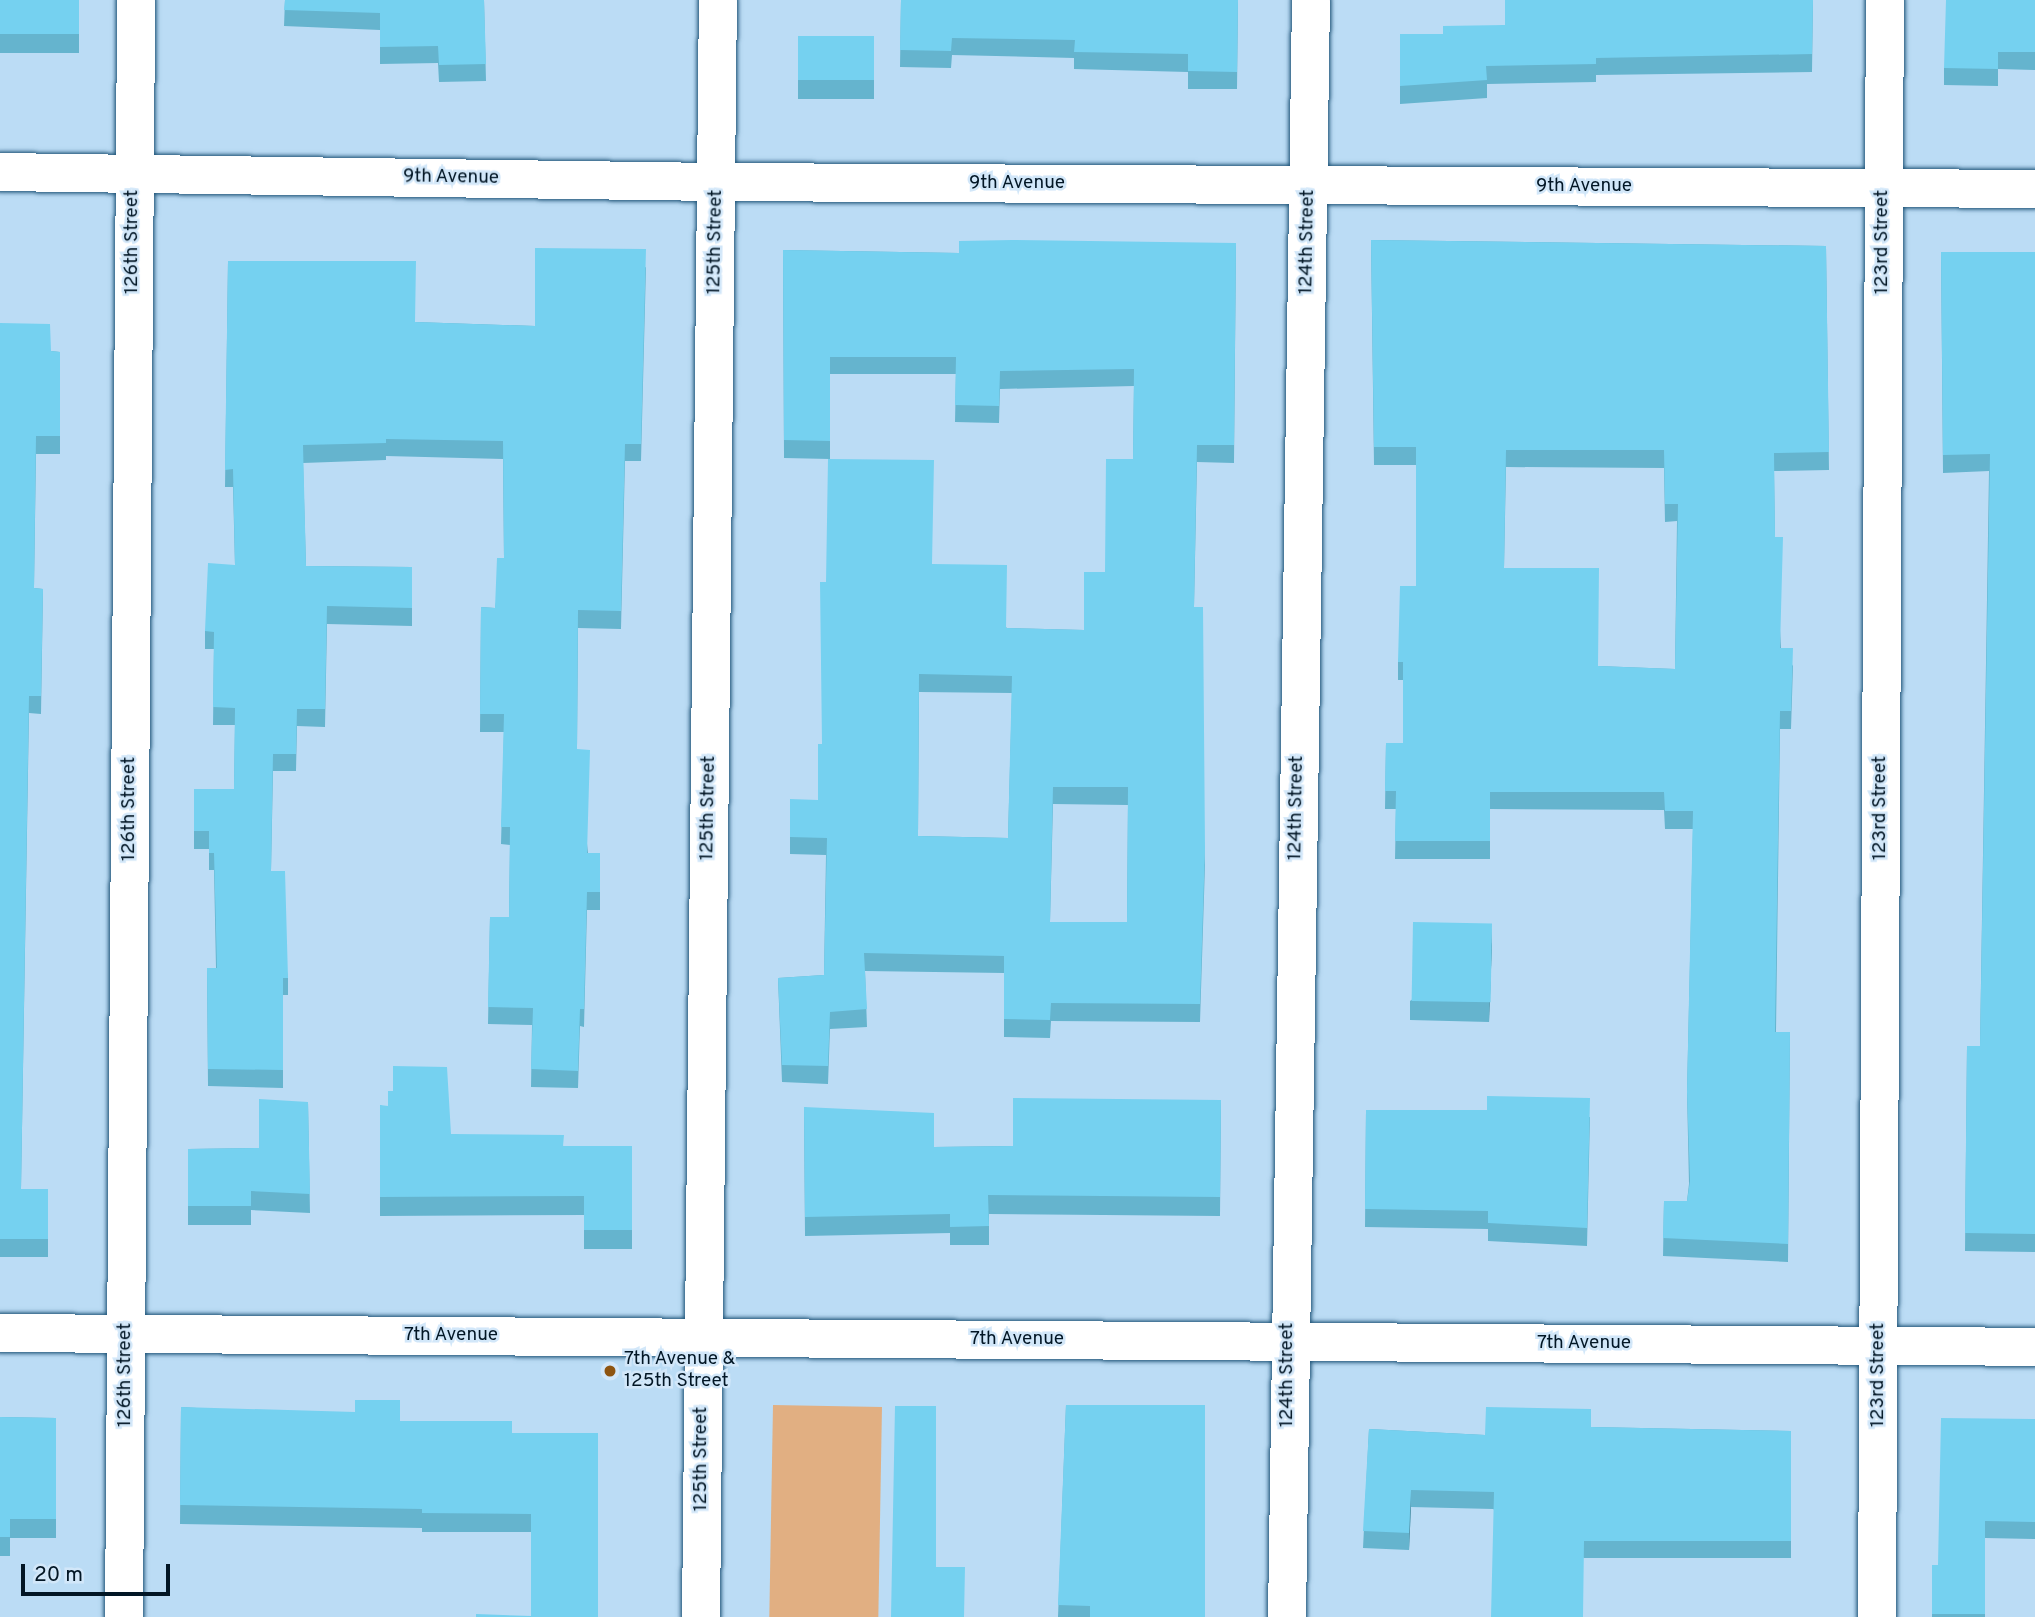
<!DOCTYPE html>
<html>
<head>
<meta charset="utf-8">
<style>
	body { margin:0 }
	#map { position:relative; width:2035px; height:1617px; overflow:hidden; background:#bbdcf5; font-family:Overpass,sans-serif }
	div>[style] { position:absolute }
	.green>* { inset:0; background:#e1af82; transform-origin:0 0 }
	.roads { filter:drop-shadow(0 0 2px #21567a) drop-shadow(0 0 2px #21567a) }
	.minor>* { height:38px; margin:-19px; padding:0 19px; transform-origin:19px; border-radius:19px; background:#fff }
	.wall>* { inset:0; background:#65b4ce; transform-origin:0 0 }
	.shaded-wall>* { inset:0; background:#5292a8 }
	.building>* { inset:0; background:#75d1f0; transform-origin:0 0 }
	.dots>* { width:19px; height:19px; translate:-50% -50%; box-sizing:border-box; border:4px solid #d2e7f9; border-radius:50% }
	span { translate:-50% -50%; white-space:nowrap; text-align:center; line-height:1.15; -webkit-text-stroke:5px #d2e7f9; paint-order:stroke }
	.street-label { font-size:19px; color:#021625 }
	.poi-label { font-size:19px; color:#021625 }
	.left { translate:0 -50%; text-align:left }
	.scale { position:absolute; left:21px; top:1564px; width:149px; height:32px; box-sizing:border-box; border:4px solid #021625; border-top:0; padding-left:9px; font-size:21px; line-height:24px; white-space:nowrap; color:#021625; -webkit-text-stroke:5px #d2e7f9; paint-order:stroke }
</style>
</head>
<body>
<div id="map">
	<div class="green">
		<i style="left:773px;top:1405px;width:109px;height:212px;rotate:1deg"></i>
	</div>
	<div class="roads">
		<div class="minor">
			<i style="left:0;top:172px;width:716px;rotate:0.8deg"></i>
			<i style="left:716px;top:182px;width:1319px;rotate:0.3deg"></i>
			<i style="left:0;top:1333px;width:2035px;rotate:0.39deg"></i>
			<i style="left:124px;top:1617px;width:1617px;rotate:-89.57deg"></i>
			<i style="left:701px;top:1617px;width:1617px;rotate:-89.4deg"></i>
			<i style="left:1287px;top:1617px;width:1617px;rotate:-89.15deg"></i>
			<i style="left:1877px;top:1617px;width:1617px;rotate:-89.72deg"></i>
		</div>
	</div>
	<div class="wall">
		<i style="left:0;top:0;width:79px;height:53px"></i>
		<i style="clip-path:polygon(285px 0,484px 0,486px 81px,439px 82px,438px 63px,380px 64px,380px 30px,284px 26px)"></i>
		<i style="clip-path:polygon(901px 0,1238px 0,1237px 89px,1188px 89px,1188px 72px,1074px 69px,1074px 58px,952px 55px,951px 68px,900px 67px)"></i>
		<i style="clip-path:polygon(1813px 0,1812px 72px,1596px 75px,1596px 82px,1487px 84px,1487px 98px,1400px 104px,1400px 34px,1443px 34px,1505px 25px)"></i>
		<i style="clip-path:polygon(2035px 0,2035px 70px,1998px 69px,1998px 86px,1944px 85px,1944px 68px)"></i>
		<i style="left:874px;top:36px;width:63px;height:76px;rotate:90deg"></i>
		<i style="clip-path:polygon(evenodd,1371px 240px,1826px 246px,1829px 470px,1774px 471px,1775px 537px,1781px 648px,1793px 666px,1791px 729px,1780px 729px,1776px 1032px,1790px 1032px,1788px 1262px,1663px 1256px,1664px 1201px,1687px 1201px,1689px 1184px,1687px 1092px,1693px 829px,1665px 829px,1664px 810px,1490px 809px,1490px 859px,1395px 859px,1396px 809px,1385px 809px,1386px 743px,1403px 743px,1403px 680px,1398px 680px,1398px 662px,1416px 586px,1416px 465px,1374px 465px,1371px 240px,1506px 467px,1664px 468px,1665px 522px,1677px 521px,1675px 669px,1598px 666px,1504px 568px,1506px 467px)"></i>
		<i style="clip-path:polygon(evenodd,1236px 243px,1234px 463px,1197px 462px,1194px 607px,1205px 865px,1200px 1022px,1051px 1021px,1050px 1038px,1004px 1037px,1004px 973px,865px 971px,867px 1027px,830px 1029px,828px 1084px,782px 1082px,778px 978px,824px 975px,826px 855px,790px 854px,790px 837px,818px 800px,822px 744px,826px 582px,933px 564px,1007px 628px,1084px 630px,1105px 572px,1133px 459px,1134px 386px,1000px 389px,999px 423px,955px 422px,956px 374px,830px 374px,830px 459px,784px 458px,783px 250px,959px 253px,1236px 243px,919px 692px,1012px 693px,1008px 838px,918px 836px,919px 692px,1236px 243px,1053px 804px,1128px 805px,1127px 922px,1050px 922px,1053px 804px)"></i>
		<i style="clip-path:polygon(1941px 252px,2035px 252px,2035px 1252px,1965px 1251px,1967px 1046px,1980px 1046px,1989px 471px,1943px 473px)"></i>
		<i style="clip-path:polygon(228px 261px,415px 322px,535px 326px,646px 267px,641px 461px,625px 461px,621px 629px,578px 628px,577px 749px,588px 853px,600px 871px,600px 910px,587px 910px,584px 1027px,580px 1026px,578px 1088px,531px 1087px,532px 1025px,488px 1024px,490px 917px,509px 917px,510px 845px,501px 844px,504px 732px,480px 732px,481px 607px,495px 608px,504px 558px,503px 459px,386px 456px,386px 460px,303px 463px,306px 566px,412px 567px,412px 626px,327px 624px,325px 727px,297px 726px,296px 771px,273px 771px,271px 871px,288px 978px,288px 995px,283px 995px,283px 1088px,208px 1086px,207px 968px,216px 968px,214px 870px,209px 870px,209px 849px,194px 849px,194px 789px,234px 789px,235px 725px,213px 725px,214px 649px,205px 649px,205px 631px,235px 565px,233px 487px,225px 487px)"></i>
		<i style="clip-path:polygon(0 323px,51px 351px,60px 352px,60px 454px,36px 454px,34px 588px,43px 589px,41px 714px,29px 713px,21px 1189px,48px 1189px,48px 1257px,0 1257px)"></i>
		<i style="clip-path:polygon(1492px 943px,1489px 1022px,1410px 1020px,1410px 1001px)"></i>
		<i style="clip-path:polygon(1221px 1100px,1220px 1216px,989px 1214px,989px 1245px,950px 1245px,950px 1233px,805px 1236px,804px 1107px,934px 1147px,1013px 1146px)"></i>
		<i style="clip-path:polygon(308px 1102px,310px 1213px,251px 1210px,251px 1225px,188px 1225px,188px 1149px,259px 1148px)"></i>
		<i style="clip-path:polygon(380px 1105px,451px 1134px,564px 1146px,632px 1146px,632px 1249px,584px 1249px,584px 1215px,380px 1216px)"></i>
		<i style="clip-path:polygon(1366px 1110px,1487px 1110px,1590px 1117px,1587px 1246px,1488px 1241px,1488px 1229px,1365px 1227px)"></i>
		<i style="clip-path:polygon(1066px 1405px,1205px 1617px,1058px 1617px)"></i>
		<i style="clip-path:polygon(181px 1407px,400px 1421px,512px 1433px,598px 1617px,531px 1616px,531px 1532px,422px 1532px,422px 1528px,180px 1524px)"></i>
		<i style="clip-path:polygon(0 1417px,56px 1418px,56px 1538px,10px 1538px,10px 1556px,0 1556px)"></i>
		<i style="clip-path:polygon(2035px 1419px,2035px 1539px,1985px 1538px,1985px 1617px,1932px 1617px,1932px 1565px,1938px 1565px)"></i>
		<i style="clip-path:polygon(1591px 1427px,1791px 1431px,1791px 1558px,1584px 1558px,1493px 1509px,1411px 1507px,1409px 1550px,1363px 1548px,1369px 1429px,1485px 1435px)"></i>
	</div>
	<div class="shaded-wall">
		<i style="clip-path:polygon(1492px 924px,1492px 943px,1489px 1022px,1489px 1004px)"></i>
		<i style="clip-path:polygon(1411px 1490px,1411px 1507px,1409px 1550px,1409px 1533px)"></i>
	</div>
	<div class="building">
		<i style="left:0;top:0;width:79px;height:34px"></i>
		<i style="clip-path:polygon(285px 0,484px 0,486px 64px,439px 65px,438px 46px,380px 47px,380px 13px,284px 10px)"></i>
		<i style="clip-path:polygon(901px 0,1238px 0,1237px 72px,1188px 71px,1188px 54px,1074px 52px,1075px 40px,952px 38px,951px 51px,900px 50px)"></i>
		<i style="clip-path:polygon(1505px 0,1813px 0,1812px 54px,1596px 58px,1596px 64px,1486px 66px,1487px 80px,1400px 86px,1400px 34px,1443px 34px,1443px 26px,1505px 25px)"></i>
		<i style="clip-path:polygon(1946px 0,2035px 0,2035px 52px,1998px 52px,1998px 69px,1944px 68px)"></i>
		<i style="left:874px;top:36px;width:44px;height:76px;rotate:90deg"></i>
		<i style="clip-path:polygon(evenodd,1012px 240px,1236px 243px,1234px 445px,1197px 445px,1194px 607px,1203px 607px,1205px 848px,1200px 1004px,1051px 1003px,1050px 1020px,1004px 1019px,1004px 956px,864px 953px,867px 1009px,830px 1012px,828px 1066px,782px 1065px,778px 978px,824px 975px,827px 838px,790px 837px,790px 799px,818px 800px,818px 744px,822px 744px,820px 582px,826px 582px,828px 459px,934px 460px,932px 564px,1007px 565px,1006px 628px,1084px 630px,1084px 572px,1105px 572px,1106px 459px,1133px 459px,1134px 369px,1000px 371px,999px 406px,955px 405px,956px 357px,830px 357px,830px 441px,784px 440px,783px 250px,959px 253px,959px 241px,1012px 240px,919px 674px,1012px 676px,1008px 838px,918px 836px,919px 674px,1012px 240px,1053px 787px,1128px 787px,1127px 922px,1050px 922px,1053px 787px)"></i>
		<i style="clip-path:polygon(evenodd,1371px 240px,1826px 246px,1829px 452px,1774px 453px,1775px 537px,1783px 537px,1780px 648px,1793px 648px,1791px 711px,1780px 711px,1775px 1032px,1790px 1032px,1788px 1244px,1663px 1238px,1664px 1201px,1687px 1201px,1690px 1181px,1687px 1092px,1693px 811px,1665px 811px,1664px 792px,1490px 792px,1490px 841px,1395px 841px,1396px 791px,1385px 791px,1386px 743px,1403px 743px,1403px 662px,1398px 662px,1400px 586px,1416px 586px,1416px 447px,1374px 447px,1371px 240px,1506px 450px,1664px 450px,1665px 504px,1678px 504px,1675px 669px,1598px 666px,1599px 568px,1504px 568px,1506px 450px)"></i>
		<i style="clip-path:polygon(535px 248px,646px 249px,641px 444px,625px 444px,621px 611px,578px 610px,577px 749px,590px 750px,587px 853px,600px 853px,600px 892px,587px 892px,584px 1009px,580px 1009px,578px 1071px,531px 1069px,533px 1008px,488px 1007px,490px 917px,509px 917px,510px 827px,501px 827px,504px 714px,480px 714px,481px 607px,495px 608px,497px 558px,504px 558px,503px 441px,386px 439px,386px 443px,303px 445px,306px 566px,412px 567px,412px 608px,327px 606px,325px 709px,297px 709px,296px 754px,273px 754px,271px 871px,285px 871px,288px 978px,283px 978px,283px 1070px,208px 1069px,207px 968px,217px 968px,214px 853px,209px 853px,209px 831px,194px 831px,194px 789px,234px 789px,235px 708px,213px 707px,214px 632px,205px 631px,208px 563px,235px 565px,233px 469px,225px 470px,228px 261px,416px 261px,415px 322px,535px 326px)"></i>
		<i style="clip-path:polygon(1941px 252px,2035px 252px,2035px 1234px,1965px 1233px,1967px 1046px,1980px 1046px,1990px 454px,1943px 455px)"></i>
		<i style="clip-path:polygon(0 323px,50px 324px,51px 351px,60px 352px,60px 436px,36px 436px,34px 588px,43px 589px,41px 696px,29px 696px,21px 1189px,48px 1189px,48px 1239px,0 1239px)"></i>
		<i style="left:1413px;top:922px;width:79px;height:79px;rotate:1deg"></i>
		<i style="clip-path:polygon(393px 1066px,447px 1067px,451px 1134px,564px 1135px,563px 1146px,632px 1146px,632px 1230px,584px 1230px,584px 1196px,380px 1197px,380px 1105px,388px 1106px,388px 1091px,393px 1091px)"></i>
		<i style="clip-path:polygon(1487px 1096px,1590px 1098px,1587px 1228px,1488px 1223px,1488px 1211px,1365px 1209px,1366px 1110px,1487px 1110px)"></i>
		<i style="clip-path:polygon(1013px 1098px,1221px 1100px,1220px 1197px,988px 1195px,989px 1226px,950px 1227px,950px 1214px,805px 1217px,804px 1107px,934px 1113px,934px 1147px,1013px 1146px)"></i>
		<i style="clip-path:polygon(259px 1099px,308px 1102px,310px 1194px,251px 1191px,251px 1206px,188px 1206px,188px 1149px,259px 1148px)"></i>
		<i style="clip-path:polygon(355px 1400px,400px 1400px,400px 1421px,512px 1421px,512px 1433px,598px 1433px,598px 1617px,476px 1617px,476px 1614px,531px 1616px,531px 1514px,422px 1513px,422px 1509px,180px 1505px,181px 1407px,355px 1412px)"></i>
		<i style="clip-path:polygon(1066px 1405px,1205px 1405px,1205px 1617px,1090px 1617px,1090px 1606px,1058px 1605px)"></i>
		<i style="clip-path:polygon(895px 1406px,936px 1406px,936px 1567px,965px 1567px,964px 1617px,891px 1617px)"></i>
		<i style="clip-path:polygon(1486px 1407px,1591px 1409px,1591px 1427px,1791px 1431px,1791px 1541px,1584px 1541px,1583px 1617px,1491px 1617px,1494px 1492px,1411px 1490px,1409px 1533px,1363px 1531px,1369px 1429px,1485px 1435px)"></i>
		<i style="clip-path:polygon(0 1417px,56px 1418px,56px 1519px,10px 1519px,10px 1537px,0 1537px)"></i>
		<i style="clip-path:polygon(1941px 1418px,2035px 1419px,2035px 1522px,1985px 1521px,1985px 1614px,1932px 1614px,1932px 1565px,1938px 1565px)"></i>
	</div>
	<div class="dots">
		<i style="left:610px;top:1371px;background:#8e5410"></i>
	</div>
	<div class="street-label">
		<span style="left:451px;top:178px;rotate:1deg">9th Avenue</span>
		<span style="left:1017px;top:184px">9th Avenue</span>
		<span style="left:1584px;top:187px">9th Avenue</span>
		<span style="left:133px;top:242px;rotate:-90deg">126th Street</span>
		<span style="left:716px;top:242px;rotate:-89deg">125th Street</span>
		<span style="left:1308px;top:242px;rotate:-89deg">124th Street</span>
		<span style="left:1883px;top:242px;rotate:-90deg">123rd Street</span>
		<span style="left:709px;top:808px;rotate:-89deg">125th Street</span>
		<span style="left:1297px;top:808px;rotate:-89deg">124th Street</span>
		<span style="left:1881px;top:808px;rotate:-90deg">123rd Street</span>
		<span style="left:130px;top:809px;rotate:-90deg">126th Street</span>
		<span style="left:451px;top:1336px">7th Avenue</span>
		<span style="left:1017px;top:1340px">7th Avenue</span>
		<span style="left:1584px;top:1344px">7th Avenue</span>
		<span style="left:126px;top:1375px;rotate:-90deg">126th Street</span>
		<span style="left:1288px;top:1375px;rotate:-90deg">124th Street</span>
		<span style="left:1879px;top:1375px;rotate:-90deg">123rd Street</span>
		<span style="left:702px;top:1459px;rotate:-90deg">125th Street</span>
	</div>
	<div class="poi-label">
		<span class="left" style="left:624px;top:1371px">7th Avenue &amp;<br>125th Street</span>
	</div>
	<div class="scale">20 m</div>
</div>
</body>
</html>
